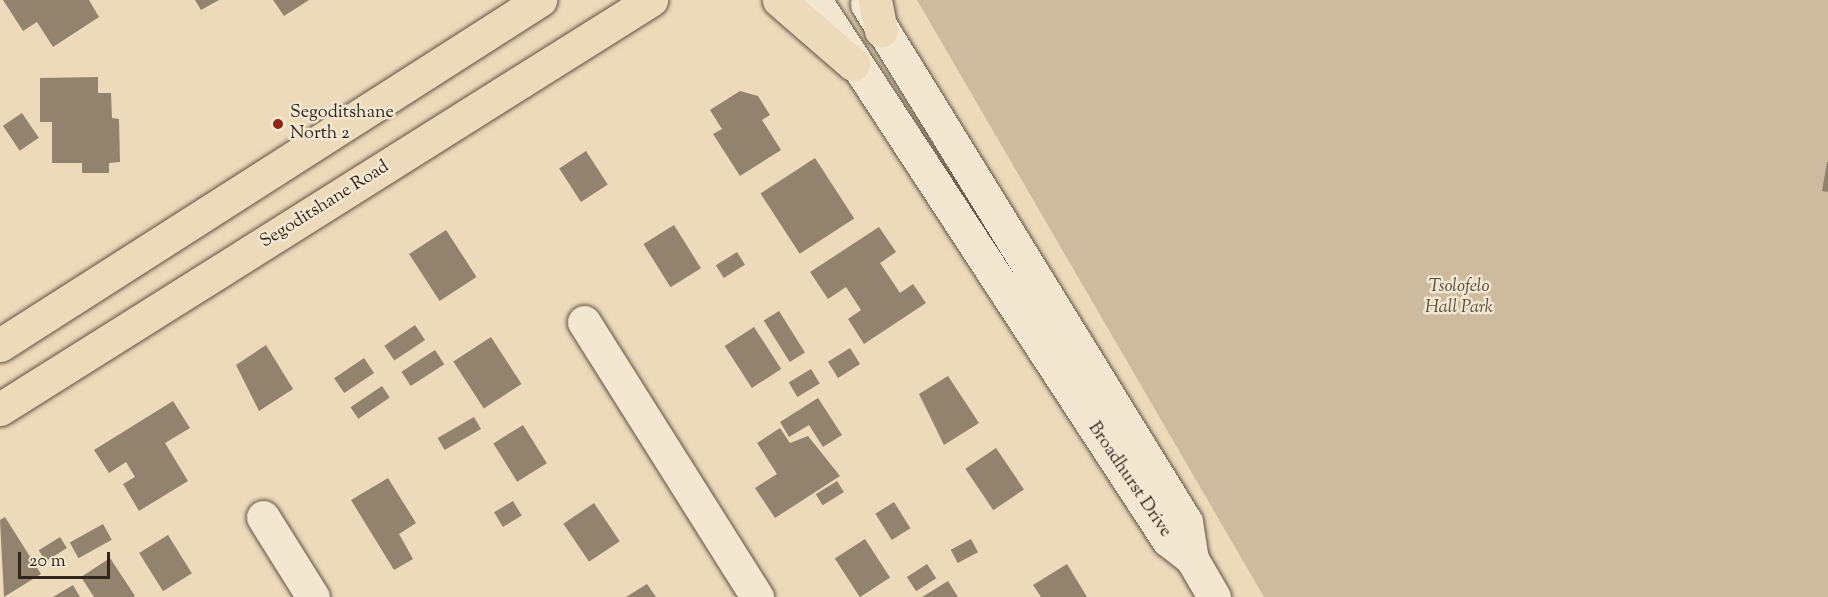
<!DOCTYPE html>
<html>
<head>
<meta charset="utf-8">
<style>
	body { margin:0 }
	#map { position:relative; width:1828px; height:597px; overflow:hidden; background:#eddaba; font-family:"Sorts Mill Goudy",serif }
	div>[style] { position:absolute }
	.green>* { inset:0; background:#cdbb9f }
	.building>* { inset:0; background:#92836e; transform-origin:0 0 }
	.roads { filter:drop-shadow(0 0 2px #5f5243) drop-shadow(0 0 2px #5f5243) }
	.minor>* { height:33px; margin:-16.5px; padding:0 16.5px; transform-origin:16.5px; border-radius:16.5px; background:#f3e7d2 }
	.major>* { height:33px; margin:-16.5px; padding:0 16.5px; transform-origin:16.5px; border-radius:16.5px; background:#eddaba }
	.dots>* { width:16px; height:16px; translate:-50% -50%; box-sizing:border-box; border:3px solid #f3e7d2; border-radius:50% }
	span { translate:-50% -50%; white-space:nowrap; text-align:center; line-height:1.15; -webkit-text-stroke:5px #f3e7d2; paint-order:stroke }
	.poi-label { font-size:18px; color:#30241b }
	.left { translate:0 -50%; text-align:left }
	.street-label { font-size:18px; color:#30241b }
	.park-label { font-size:18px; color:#574a3c; font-style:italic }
	.scale { position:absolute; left:18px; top:552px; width:92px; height:27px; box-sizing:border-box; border:3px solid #30241b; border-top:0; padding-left:8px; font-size:18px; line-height:21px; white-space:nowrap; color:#30241b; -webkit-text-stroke:4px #f3e7d2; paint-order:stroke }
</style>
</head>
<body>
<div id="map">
	<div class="green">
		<i style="clip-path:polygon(917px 0,1828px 0,1828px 597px,1264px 597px)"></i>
	</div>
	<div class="building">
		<i style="clip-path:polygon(3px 0,89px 0,99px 17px,53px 47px,37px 22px,23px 31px)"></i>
		<i style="clip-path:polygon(195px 0,219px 0,201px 10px)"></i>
		<i style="clip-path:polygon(273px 0,309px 0,284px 16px)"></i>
		<i style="clip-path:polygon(98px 77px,98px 93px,111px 93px,112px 118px,119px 119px,120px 162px,109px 163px,109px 173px,82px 173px,82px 163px,52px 163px,52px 122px,40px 122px,40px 78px)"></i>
		<i style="clip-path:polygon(740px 91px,758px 96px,770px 115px,762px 120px,781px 150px,740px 176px,713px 134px,722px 129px,710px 110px)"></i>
		<i style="left:22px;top:113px;width:30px;height:23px;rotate:56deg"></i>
		<i style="left:586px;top:151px;width:40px;height:32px;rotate:57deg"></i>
		<i style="left:815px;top:158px;width:72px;height:65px;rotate:57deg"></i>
		<i style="clip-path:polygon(1827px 162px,1828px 162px,1828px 192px,1822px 191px)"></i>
		<i style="left:674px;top:225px;width:51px;height:36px;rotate:58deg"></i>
		<i style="clip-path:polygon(879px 227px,896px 252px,880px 263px,900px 293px,913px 284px,926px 303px,864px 344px,848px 319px,861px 310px,846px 287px,828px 299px,810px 272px)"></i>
		<i style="left:446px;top:230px;width:56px;height:44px;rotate:57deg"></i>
		<i style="left:737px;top:252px;width:15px;height:25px;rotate:58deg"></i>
		<i style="left:779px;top:311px;width:49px;height:18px;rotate:58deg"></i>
		<i style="left:415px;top:325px;width:18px;height:37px;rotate:56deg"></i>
		<i style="left:754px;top:327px;width:50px;height:35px;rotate:57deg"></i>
		<i style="left:491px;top:337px;width:56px;height:45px;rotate:57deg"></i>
		<i style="clip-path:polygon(266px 345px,293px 389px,259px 411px,236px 365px)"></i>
		<i style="left:850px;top:348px;width:19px;height:26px;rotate:58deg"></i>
		<i style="left:435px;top:350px;width:17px;height:40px;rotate:57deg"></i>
		<i style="left:364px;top:358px;width:18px;height:36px;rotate:56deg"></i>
		<i style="left:811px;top:369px;width:17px;height:26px;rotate:59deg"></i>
		<i style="clip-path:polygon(948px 376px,979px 423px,944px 445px,919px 394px)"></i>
		<i style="left:382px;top:386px;width:14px;height:38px;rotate:56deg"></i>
		<i style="clip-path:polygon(818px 398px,842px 435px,823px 447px,809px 425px,789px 437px,780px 422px)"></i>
		<i style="clip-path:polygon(173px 401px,190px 428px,165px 443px,188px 481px,139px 511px,123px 484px,135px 477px,126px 462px,109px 473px,94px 450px)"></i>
		<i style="left:474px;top:417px;width:14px;height:42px;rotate:60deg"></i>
		<i style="left:523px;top:425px;width:45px;height:35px;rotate:58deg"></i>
		<i style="clip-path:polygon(780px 428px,790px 443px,808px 436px,840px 476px,775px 518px,755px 488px,777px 474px,757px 443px)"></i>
		<i style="left:996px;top:448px;width:50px;height:37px;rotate:56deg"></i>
		<i style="clip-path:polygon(388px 478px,416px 523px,399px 534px,413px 559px,394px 570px,351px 500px)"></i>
		<i style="left:837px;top:481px;width:13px;height:25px;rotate:58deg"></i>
		<i style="left:513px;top:501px;width:17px;height:22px;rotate:59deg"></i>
		<i style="left:894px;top:502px;width:31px;height:22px;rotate:58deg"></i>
		<i style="left:594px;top:503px;width:46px;height:37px;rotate:56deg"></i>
		<i style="clip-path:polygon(5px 517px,41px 574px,4px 597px,0 520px)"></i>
		<i style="left:103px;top:524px;width:18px;height:38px;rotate:61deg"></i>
		<i style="left:168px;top:535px;width:45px;height:34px;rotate:58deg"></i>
		<i style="left:60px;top:537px;width:13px;height:25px;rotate:58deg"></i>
		<i style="left:865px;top:539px;width:46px;height:36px;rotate:57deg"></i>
		<i style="left:971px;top:539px;width:15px;height:23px;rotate:62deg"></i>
		<i style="clip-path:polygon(110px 558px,135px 596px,133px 597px,94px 597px,81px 577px)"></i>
		<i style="left:927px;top:564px;width:17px;height:24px;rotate:57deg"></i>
		<i style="clip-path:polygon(1067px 564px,1087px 597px,1041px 597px,1033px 585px)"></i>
		<i style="clip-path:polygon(948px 581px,958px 597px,922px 597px)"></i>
		<i style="clip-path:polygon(647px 584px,656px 597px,626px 597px)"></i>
		<i style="clip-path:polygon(73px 585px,80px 597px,53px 597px)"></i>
	</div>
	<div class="roads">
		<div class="minor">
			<i style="left:815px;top:0;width:645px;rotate:56.83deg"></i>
			<i style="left:1168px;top:540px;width:31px;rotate:38deg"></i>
			<i style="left:1192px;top:559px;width:44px;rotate:59.9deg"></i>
			<i style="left:867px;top:4px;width:608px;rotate:58.37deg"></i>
			<i style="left:1186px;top:522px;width:37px;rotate:81deg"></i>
			<i style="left:584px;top:322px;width:325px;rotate:57.8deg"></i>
			<i style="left:263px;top:517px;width:94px;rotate:58deg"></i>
		</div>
		<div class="major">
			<i style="left:779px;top:0;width:98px;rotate:40.9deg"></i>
			<i style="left:875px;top:0;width:31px;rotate:79deg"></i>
			<i style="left:0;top:345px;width:641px;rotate:-32.57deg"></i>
			<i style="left:0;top:409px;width:769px;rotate:-32.14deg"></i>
		</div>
	</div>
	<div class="dots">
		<i style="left:278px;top:124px;background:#8f2418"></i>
	</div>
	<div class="poi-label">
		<span class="left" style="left:290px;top:124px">Segoditshane<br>North 2</span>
	</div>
	<div class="street-label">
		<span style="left:325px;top:205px;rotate:-32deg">Segoditshane Road</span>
		<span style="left:1129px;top:480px;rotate:56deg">Broadhurst Drive</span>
	</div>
	<div class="park-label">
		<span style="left:1459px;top:298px">Tsolofelo<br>Hall Park</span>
	</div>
	<div class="scale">20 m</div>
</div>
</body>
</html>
